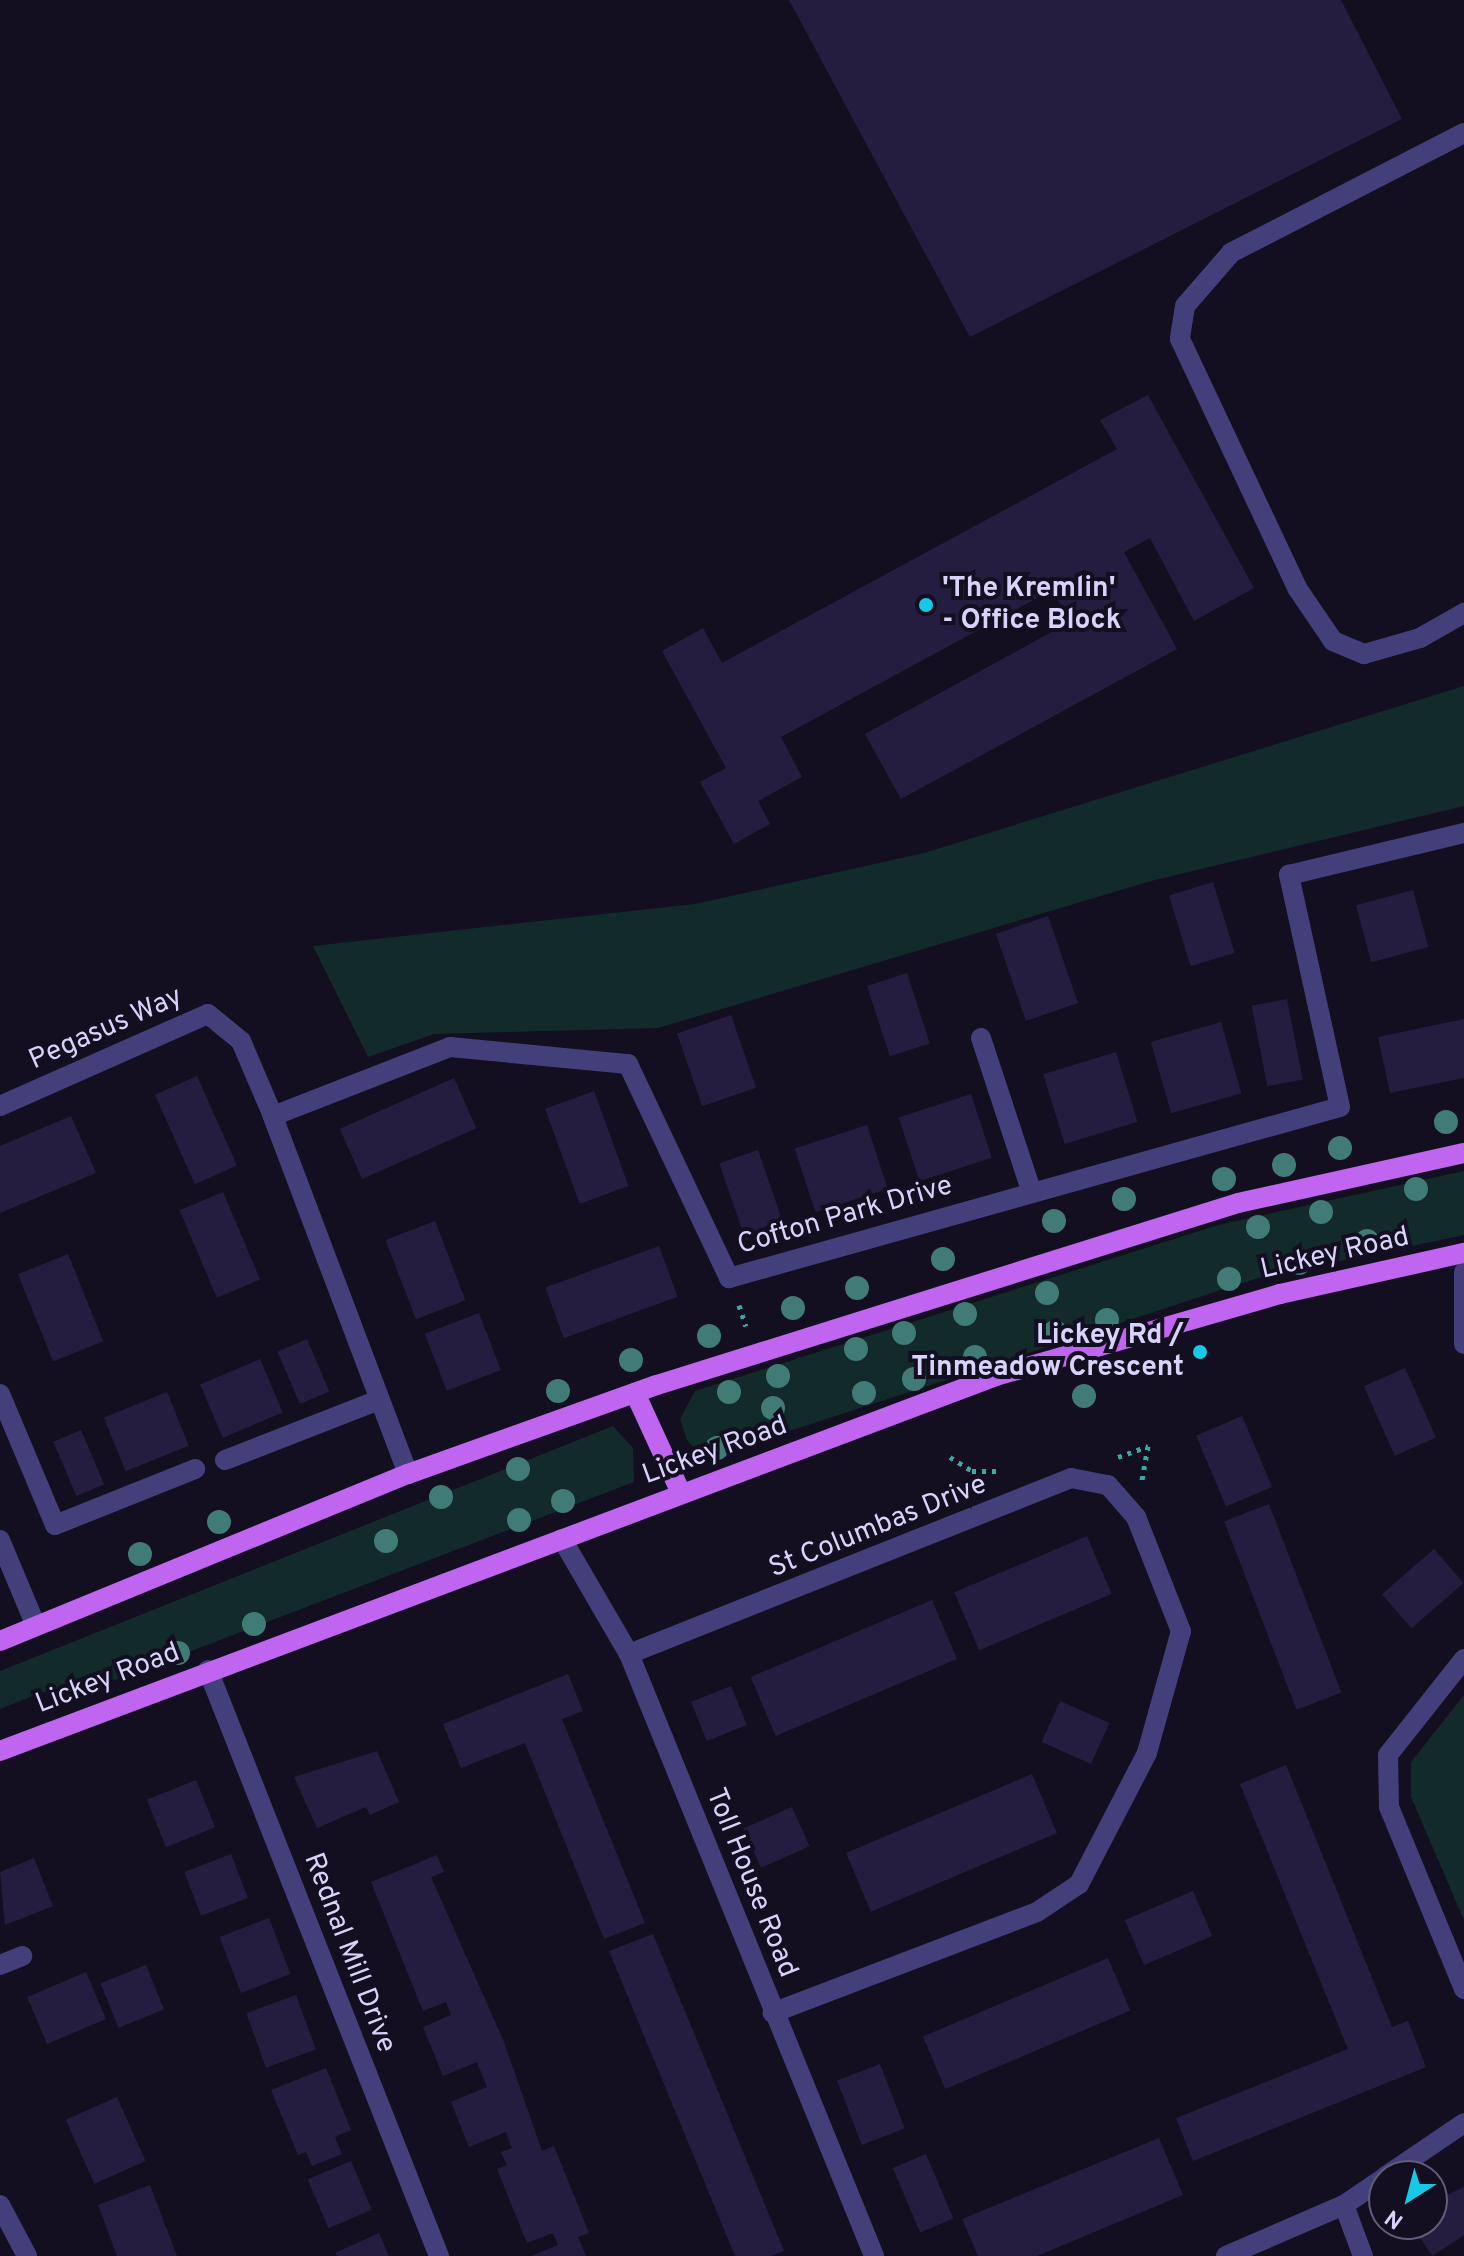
<!DOCTYPE html>
<html>
<head>
<meta charset="utf-8">
<style>
	body { margin:0 }
	#map { position:relative; width:1464px; height:2256px; overflow:hidden; background:#130f20; font-family:Overpass,sans-serif }
	div>[style] { position:absolute }
	.green>* { inset:0; background:#132a2a }
	.building>* { inset:0; background:#251d3f; transform-origin:0 0 }
	.path>* { height:5px; margin-top:-2.5px; transform-origin:0; background:repeating-linear-gradient(90deg,#3aa8a4 0 4px,transparent 0 10px) }
	.minor>* { height:20px; margin:-10px; padding:0 10px; transform-origin:10px; border-radius:10px; background:#433f7b }
	.major>* { height:20px; margin:-10px; padding:0 10px; transform-origin:10px; border-radius:10px; background:#c065f0 }
	.trees>* { width:24px; height:24px; margin:-12px; border-radius:50%; background:#417b75 }
	.dots>* { width:22px; height:22px; translate:-50% -50%; box-sizing:border-box; border:4px solid #130f20; border-radius:50% }
	span { translate:-50% -50%; white-space:nowrap; text-align:center; line-height:1.15; -webkit-text-stroke:8px #130f20; paint-order:stroke }
	.poi-label { font-size:28px; color:#d9d3fb; font-weight:700 }
	.left { translate:0 -50%; text-align:left }
	.right { translate:-100% -50%; text-align:right }
	.street-label { font-size:28px; color:#d9d3fb }
	.north { position:absolute; left:1368px; top:2160px; width:80px; height:80px; box-sizing:border-box; background:#130f20; border:2px solid #625d78; border-radius:50%; rotate:216deg; font-size:22px; font-weight:700; line-height:32px; text-align:center; color:#d9d3fb }
	.north::after { content:''; display:block; margin:auto; width:28px; height:36px; background:#16c9e4; clip-path:polygon(50% 0,100% 100%,50% 72%,0 100%) }
</style>
</head>
<body>
<div id="map">
	<div class="green">
		<i style="clip-path:polygon(1464px 686px,1464px 806px,1151px 881px,658px 1028px,434px 1034px,368px 1057px,313px 946px,695px 904px,924px 853px)"></i>
		<i style="clip-path:polygon(1464px 1171px,1464px 1235px,1255px 1279px,704px 1459px,687px 1440px,680px 1419px,695px 1391px,1218px 1225px)"></i>
		<i style="clip-path:polygon(613px 1426px,633px 1448px,634px 1482px,118px 1679px,40px 1693px,0 1709px,0 1671px)"></i>
		<i style="clip-path:polygon(1464px 1695px,1464px 1920px,1411px 1797px,1411px 1762px)"></i>
	</div>
	<div class="building">
		<i style="clip-path:polygon(789px 0,1341px 0,1402px 119px,970px 337px)"></i>
		<i style="clip-path:polygon(1148px 395px,1254px 588px,1194px 621px,1150px 538px,1124px 552px,1177px 649px,901px 799px,865px 734px,1070px 622px,1052px 590px,781px 737px,802px 777px,758px 801px,770px 824px,734px 844px,700px 782px,726px 768px,662px 651px,703px 628px,722px 663px,1117px 449px,1100px 420px)"></i>
		<i style="left:1213px;top:882px;width:74px;height:46px;rotate:73deg"></i>
		<i style="left:1413px;top:890px;width:59px;height:59px;rotate:75deg"></i>
		<i style="left:1048px;top:916px;width:92px;height:55px;rotate:71deg"></i>
		<i style="left:907px;top:973px;width:74px;height:42px;rotate:72deg"></i>
		<i style="left:1287px;top:999px;width:82px;height:36px;rotate:79deg"></i>
		<i style="left:731px;top:1015px;width:77px;height:57px;rotate:71deg"></i>
		<i style="clip-path:polygon(1464px 1019px,1464px 1078px,1390px 1093px,1378px 1037px)"></i>
		<i style="left:1221px;top:1022px;width:74px;height:73px;rotate:74deg"></i>
		<i style="left:1116px;top:1052px;width:73px;height:76px;rotate:73deg"></i>
		<i style="left:197px;top:1076px;width:98px;height:46px;rotate:66deg"></i>
		<i style="left:454px;top:1078px;width:55px;height:125px;rotate:66deg"></i>
		<i style="left:594px;top:1091px;width:101px;height:52px;rotate:70deg"></i>
		<i style="left:971px;top:1094px;width:67px;height:76px;rotate:72deg"></i>
		<i style="clip-path:polygon(71px 1116px,96px 1173px,0 1213px,0 1146px)"></i>
		<i style="left:867px;top:1125px;width:67px;height:76px;rotate:72deg"></i>
		<i style="left:758px;top:1150px;width:81px;height:41px;rotate:71deg"></i>
		<i style="left:223px;top:1192px;width:95px;height:47px;rotate:67deg"></i>
		<i style="left:435px;top:1221px;width:85px;height:53px;rotate:69deg"></i>
		<i style="left:659px;top:1246px;width:54px;height:121px;rotate:70deg"></i>
		<i style="left:68px;top:1254px;width:94px;height:54px;rotate:68deg"></i>
		<i style="left:479px;top:1313px;width:61px;height:58px;rotate:69deg"></i>
		<i style="left:307px;top:1339px;width:57px;height:32px;rotate:67deg"></i>
		<i style="left:260px;top:1359px;width:58px;height:65px;rotate:67deg"></i>
		<i style="left:1405px;top:1368px;width:76px;height:45px;rotate:66deg"></i>
		<i style="left:167px;top:1392px;width:58px;height:68px;rotate:68deg"></i>
		<i style="left:1242px;top:1416px;width:77px;height:50px;rotate:67deg"></i>
		<i style="left:81px;top:1430px;width:59px;height:30px;rotate:67deg"></i>
		<i style="left:1269px;top:1504px;width:202px;height:48px;rotate:69deg"></i>
		<i style="left:1087px;top:1536px;width:63px;height:144px;rotate:67deg"></i>
		<i style="left:1434px;top:1549px;width:45px;height:69px;rotate:49deg"></i>
		<i style="left:932px;top:1600px;width:64px;height:197px;rotate:67deg"></i>
		<i style="clip-path:polygon(568px 1674px,583px 1711px,562px 1719px,645px 1923px,604px 1939px,525px 1743px,461px 1768px,443px 1724px)"></i>
		<i style="left:731px;top:1686px;width:42px;height:43px;rotate:68deg"></i>
		<i style="left:1060px;top:1701px;width:54px;height:45px;rotate:24deg"></i>
		<i style="clip-path:polygon(377px 1751px,399px 1802px,370px 1815px,366px 1807px,317px 1828px,294px 1777px)"></i>
		<i style="clip-path:polygon(1286px 1765px,1392px 2027px,1408px 2021px,1426px 2067px,1193px 2161px,1176px 2118px,1348px 2049px,1240px 1784px)"></i>
		<i style="left:1032px;top:1774px;width:64px;height:202px;rotate:67deg"></i>
		<i style="left:196px;top:1780px;width:51px;height:53px;rotate:68deg"></i>
		<i style="left:792px;top:1807px;width:43px;height:53px;rotate:66deg"></i>
		<i style="left:231px;top:1854px;width:47px;height:50px;rotate:69deg"></i>
		<i style="clip-path:polygon(437px 1855px,444px 1872px,431px 1877px,504px 2042px,542px 2151px,554px 2146px,589px 2233px,578px 2237px,586px 2256px,531px 2256px,558px 2245px,553px 2233px,527px 2243px,497px 2169px,507px 2165px,501px 2152px,512px 2148px,506px 2132px,469px 2147px,451px 2102px,487px 2087px,477px 2062px,443px 2076px,423px 2027px,451px 2015px,446px 2002px,423px 2011px,371px 1882px)"></i>
		<i style="clip-path:polygon(34px 1858px,53px 1906px,5px 1925px,0 1872px)"></i>
		<i style="left:1193px;top:1891px;width:49px;height:74px;rotate:67deg"></i>
		<i style="left:269px;top:1918px;width:60px;height:53px;rotate:69deg"></i>
		<i style="clip-path:polygon(653px 1934px,784px 2251px,771px 2256px,735px 2256px,609px 1951px)"></i>
		<i style="left:1108px;top:1958px;width:57px;height:201px;rotate:67deg"></i>
		<i style="left:146px;top:1965px;width:48px;height:49px;rotate:68deg"></i>
		<i style="left:86px;top:1972px;width:51px;height:64px;rotate:67deg"></i>
		<i style="left:296px;top:1995px;width:58px;height:53px;rotate:70deg"></i>
		<i style="left:880px;top:2064px;width:69px;height:46px;rotate:69deg"></i>
		<i style="clip-path:polygon(326px 2068px,351px 2130px,335px 2137px,342px 2154px,312px 2166px,306px 2152px,298px 2155px,271px 2090px)"></i>
		<i style="left:117px;top:2097px;width:70px;height:56px;rotate:66deg"></i>
		<i style="clip-path:polygon(1159px 2138px,1183px 2195px,1037px 2256px,978px 2256px,962px 2219px)"></i>
		<i style="left:926px;top:2154px;width:70px;height:36px;rotate:67deg"></i>
		<i style="left:351px;top:2161px;width:53px;height:47px;rotate:67deg"></i>
		<i style="clip-path:polygon(150px 2185px,177px 2256px,117px 2256px,98px 2205px)"></i>
		<i style="clip-path:polygon(1464px 2187px,1464px 2235px,1432px 2256px,1411px 2224px,1432px 2224px,1432px 2202px)"></i>
		<i style="clip-path:polygon(379px 2233px,389px 2256px,337px 2256px,335px 2253px)"></i>
	</div>
	<div class="path">
		<i style="left:739px;top:1305px;width:22px;rotate:72deg"></i>
		<i style="left:950px;top:1457px;width:26px;rotate:32deg"></i>
		<i style="left:972px;top:1471px;width:29px"></i>
		<i style="left:1118px;top:1457px;width:32px;rotate:-20deg"></i>
		<i style="left:1148px;top:1446px;width:35px;rotate:100deg"></i>
	</div>
	<div class="minor">
		<i style="left:1464px;top:133px;width:262px;rotate:152.8deg"></i>
		<i style="left:1231px;top:253px;width:70px;rotate:131deg"></i>
		<i style="left:1185px;top:306px;width:33px;rotate:99deg"></i>
		<i style="left:1180px;top:339px;width:275px;rotate:64.8deg"></i>
		<i style="left:1297px;top:588px;width:64px;rotate:55.8deg"></i>
		<i style="left:1333px;top:641px;width:34px;rotate:23deg"></i>
		<i style="left:1364px;top:654px;width:58px;rotate:-15.9deg"></i>
		<i style="left:1420px;top:638px;width:51px;rotate:-29.6deg"></i>
		<i style="left:981px;top:1038px;width:163px;rotate:71.8deg"></i>
		<i style="left:0;top:1106px;width:227px;rotate:-23.9deg"></i>
		<i style="left:208px;top:1014px;width:43px;rotate:39.3deg"></i>
		<i style="left:241px;top:1041px;width:82px;rotate:66.9deg"></i>
		<i style="left:1464px;top:1272px;width:72px;rotate:90deg"></i>
		<i style="left:0;top:1394px;width:142px;rotate:67.2deg"></i>
		<i style="left:55px;top:1525px;width:151px;rotate:-21.8deg"></i>
		<i style="left:225px;top:1460px;width:162px;rotate:-21.3deg"></i>
		<i style="left:408px;top:1474px;width:383px;rotate:-110.7deg"></i>
		<i style="left:273px;top:1116px;width:190px;rotate:-21.3deg"></i>
		<i style="left:450px;top:1047px;width:179px;rotate:5.5deg"></i>
		<i style="left:628px;top:1064px;width:237px;rotate:64.7deg"></i>
		<i style="left:729px;top:1278px;width:634px;rotate:-15.64deg"></i>
		<i style="left:1340px;top:1107px;width:238px;rotate:-102.4deg"></i>
		<i style="left:1289px;top:875px;width:180px;rotate:-13.5deg"></i>
		<i style="left:562px;top:1539px;width:133px;rotate:59.8deg"></i>
		<i style="left:629px;top:1654px;width:650px;rotate:67.85deg"></i>
		<i style="left:0;top:1540px;width:93px;rotate:67.3deg"></i>
		<i style="left:629px;top:1654px;width:476px;rotate:-21.7deg"></i>
		<i style="left:1071px;top:1478px;width:38px;rotate:11deg"></i>
		<i style="left:1108px;top:1485px;width:43px;rotate:48.8deg"></i>
		<i style="left:1136px;top:1517px;width:123px;rotate:68.5deg"></i>
		<i style="left:1181px;top:1631px;width:127px;rotate:105.6deg"></i>
		<i style="left:1147px;top:1753px;width:148px;rotate:117.4deg"></i>
		<i style="left:1079px;top:1884px;width:50px;rotate:146.3deg"></i>
		<i style="left:1037px;top:1912px;width:283px;rotate:159.1deg"></i>
		<i style="left:1464px;top:1659px;width:122px;rotate:128.4deg"></i>
		<i style="left:1388px;top:1755px;width:52px;rotate:88.9deg"></i>
		<i style="left:1389px;top:1807px;width:197px;rotate:67.6deg"></i>
		<i style="left:208px;top:1670px;width:630px;rotate:68.49deg"></i>
		<i style="left:0;top:1965px;width:24px;rotate:-22deg"></i>
		<i style="left:1386px;top:2176px;width:94px;rotate:-34.2deg"></i>
		<i style="left:0;top:2205px;width:58px;rotate:62.1deg"></i>
		<i style="left:1344px;top:2205px;width:54px;rotate:69.6deg"></i>
		<i style="left:1226px;top:2256px;width:129px;rotate:-23.4deg"></i>
		<i style="left:1344px;top:2205px;width:48px;rotate:-34deg"></i>
	</div>
	<div class="major">
		<i style="left:635px;top:1393px;width:110px;rotate:65.3deg"></i>
		<i style="left:0;top:1641px;width:441px;rotate:-22.3deg"></i>
		<i style="left:408px;top:1474px;width:264px;rotate:-19.7deg"></i>
		<i style="left:657px;top:1385px;width:609px;rotate:-17.39deg"></i>
		<i style="left:1238px;top:1203px;width:231px;rotate:-12.5deg"></i>
		<i style="left:0;top:1751px;width:1064px;rotate:-20.63deg"></i>
		<i style="left:996px;top:1376px;width:296px;rotate:-16.1deg"></i>
		<i style="left:1280px;top:1294px;width:189px;rotate:-12.6deg"></i>
	</div>
	<div class="trees">
		<i style="left:1446px;top:1122px"></i>
		<i style="left:1340px;top:1148px"></i>
		<i style="left:1284px;top:1165px"></i>
		<i style="left:1224px;top:1179px"></i>
		<i style="left:1416px;top:1189px"></i>
		<i style="left:1124px;top:1199px"></i>
		<i style="left:1321px;top:1212px"></i>
		<i style="left:1054px;top:1221px"></i>
		<i style="left:1258px;top:1227px"></i>
		<i style="left:1367px;top:1241px"></i>
		<i style="left:943px;top:1259px"></i>
		<i style="left:1299px;top:1263px"></i>
		<i style="left:1229px;top:1279px"></i>
		<i style="left:857px;top:1288px"></i>
		<i style="left:1047px;top:1293px"></i>
		<i style="left:793px;top:1308px"></i>
		<i style="left:965px;top:1314px"></i>
		<i style="left:1107px;top:1320px"></i>
		<i style="left:1055px;top:1332px"></i>
		<i style="left:904px;top:1333px"></i>
		<i style="left:709px;top:1336px"></i>
		<i style="left:856px;top:1349px"></i>
		<i style="left:975px;top:1357px"></i>
		<i style="left:631px;top:1360px"></i>
		<i style="left:778px;top:1376px"></i>
		<i style="left:914px;top:1379px"></i>
		<i style="left:558px;top:1391px"></i>
		<i style="left:729px;top:1392px"></i>
		<i style="left:864px;top:1393px"></i>
		<i style="left:1084px;top:1396px"></i>
		<i style="left:773px;top:1408px"></i>
		<i style="left:717px;top:1448px"></i>
		<i style="left:518px;top:1469px"></i>
		<i style="left:441px;top:1497px"></i>
		<i style="left:563px;top:1501px"></i>
		<i style="left:519px;top:1520px"></i>
		<i style="left:219px;top:1522px"></i>
		<i style="left:386px;top:1541px"></i>
		<i style="left:140px;top:1554px"></i>
		<i style="left:254px;top:1624px"></i>
		<i style="left:178px;top:1653px"></i>
	</div>
	<div class="dots">
		<i style="left:926px;top:605px;background:#16c9e4"></i>
		<i style="left:1200px;top:1352px;background:#16c9e4"></i>
	</div>
	<div class="poi-label">
		<span class="left" style="left:942px;top:605px">'The Kremlin'<br>- Office Block</span>
		<span class="right" style="left:1184px;top:1352px">Lickey Rd /<br>Tinmeadow Crescent</span>
	</div>
	<div class="street-label">
		<span style="left:106px;top:1029px;rotate:-24deg">Pegasus Way</span>
		<span style="left:845px;top:1216px;rotate:-16deg">Cofton Park Drive</span>
		<span style="left:1335px;top:1254px;rotate:-13deg">Lickey Road</span>
		<span style="left:715px;top:1451px;rotate:-20deg">Lickey Road</span>
		<span style="left:878px;top:1527px;rotate:-22deg">St Columbas Drive</span>
		<span style="left:108px;top:1679px;rotate:-21deg">Lickey Road</span>
		<span style="left:751px;top:1883px;rotate:68deg">Toll House Road</span>
		<span style="left:349px;top:1953px;rotate:69deg">Rednal Mill Drive</span>
	</div>
	<div class="north">N</div>
</div>
</body>
</html>
